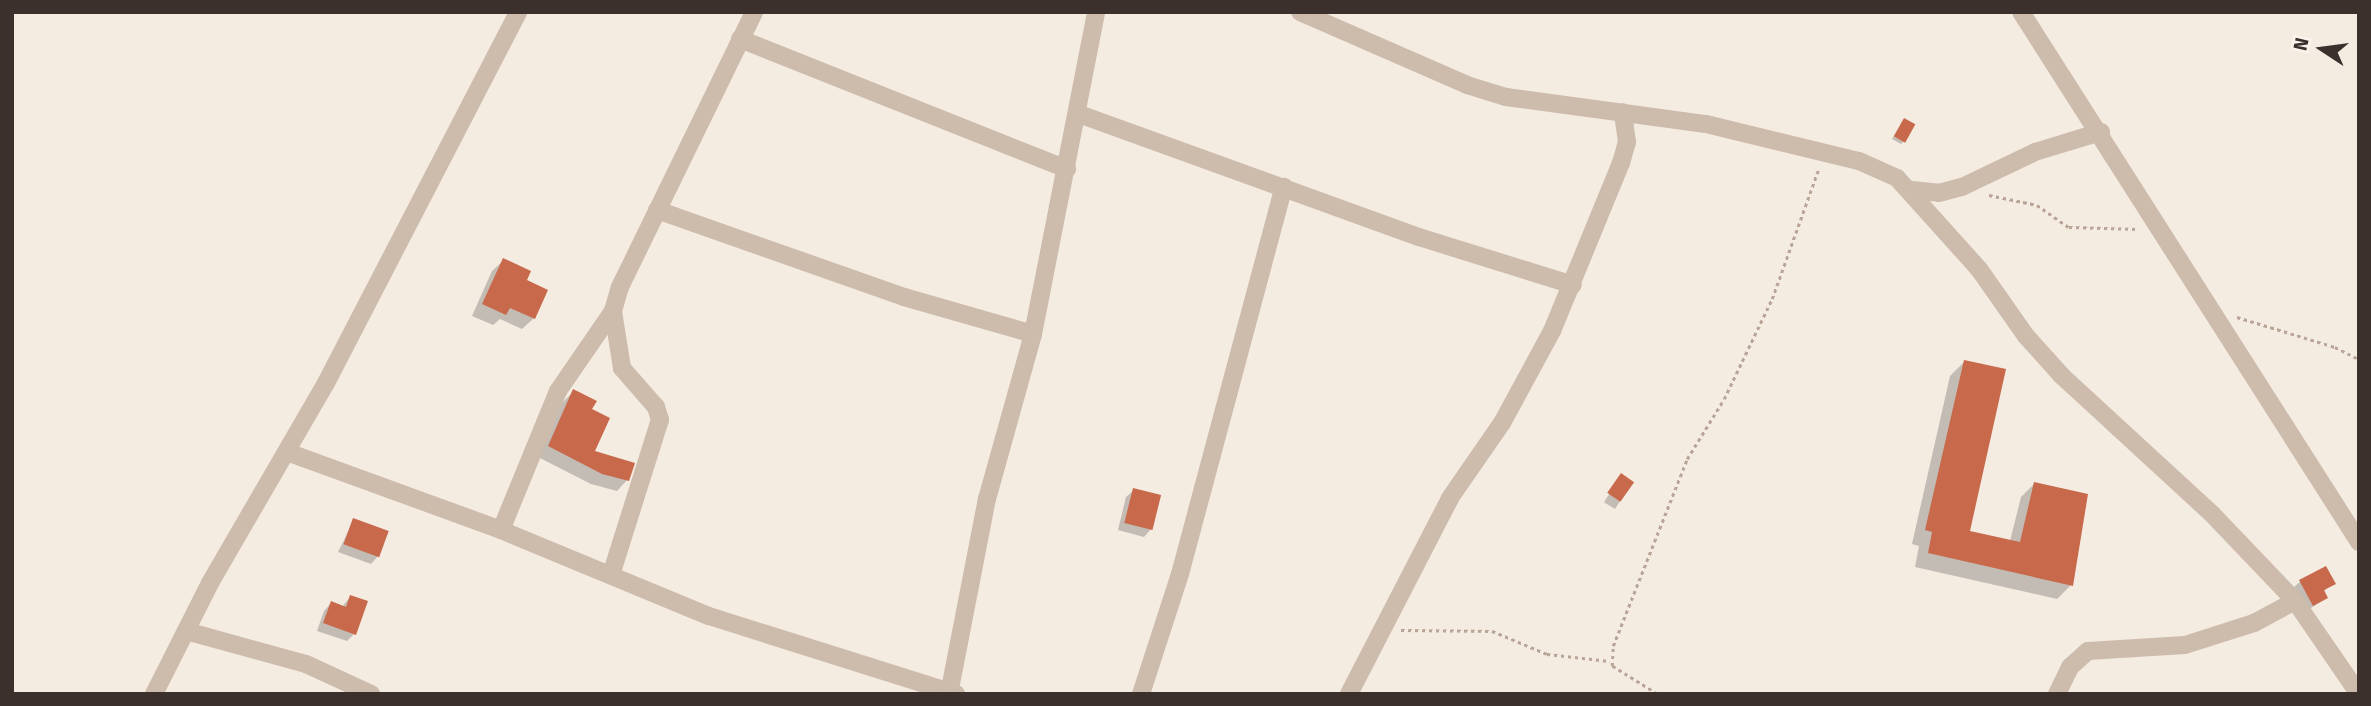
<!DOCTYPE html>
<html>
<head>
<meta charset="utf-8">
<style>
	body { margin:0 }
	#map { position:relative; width:2371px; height:706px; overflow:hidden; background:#f4ebe1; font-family:"Fira Sans",sans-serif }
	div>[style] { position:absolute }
	.shadow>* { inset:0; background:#0003; transform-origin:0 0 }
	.building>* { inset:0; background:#c8694b; transform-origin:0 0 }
	.path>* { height:2.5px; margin-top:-1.25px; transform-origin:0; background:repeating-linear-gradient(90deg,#b9a596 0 3.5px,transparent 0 7px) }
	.street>* { height:18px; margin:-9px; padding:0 9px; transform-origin:9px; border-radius:9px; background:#cdbbac }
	span { translate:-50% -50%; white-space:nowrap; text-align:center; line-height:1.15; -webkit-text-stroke:7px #fbf5ee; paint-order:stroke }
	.frame { position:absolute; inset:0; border:14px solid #3b302b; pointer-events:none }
	.north { position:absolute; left:2287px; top:14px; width:70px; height:70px; -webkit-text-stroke:5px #fbf5ee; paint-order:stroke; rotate:283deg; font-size:19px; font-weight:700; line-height:28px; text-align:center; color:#3b302b }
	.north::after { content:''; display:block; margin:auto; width:24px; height:32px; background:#3b302b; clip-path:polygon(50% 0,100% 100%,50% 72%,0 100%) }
</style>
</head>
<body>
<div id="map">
	<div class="shadow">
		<i style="clip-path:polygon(1901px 124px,1904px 141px,1901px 144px,1892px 139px)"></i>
		<i style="clip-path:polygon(504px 260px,525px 281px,534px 318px,522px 329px,500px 319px,493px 325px,472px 316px,492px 271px)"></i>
		<i style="clip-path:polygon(1964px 362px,1968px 532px,2010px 541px,2021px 497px,2035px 483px,2071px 585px,2057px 599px,1915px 567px,1919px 546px,1912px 544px,1950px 376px)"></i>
		<i style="clip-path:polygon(573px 392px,590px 410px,592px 452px,627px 480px,617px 491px,591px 484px,538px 457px,563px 402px)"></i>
		<i style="left:1621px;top:475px;width:13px;height:32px;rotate:32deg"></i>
		<i style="clip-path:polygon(1134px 490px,1151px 529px,1144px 537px,1118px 530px,1126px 497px)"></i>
		<i style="clip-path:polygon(354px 520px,378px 556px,371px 564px,338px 552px)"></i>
		<i style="clip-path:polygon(2301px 581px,2333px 583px,2323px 592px,2326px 598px,2305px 612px,2293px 588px)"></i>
		<i style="clip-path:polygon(350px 597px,354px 634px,347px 641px,317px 631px,324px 611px,331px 603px,342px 607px)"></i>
	</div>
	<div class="building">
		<i style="left:1904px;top:118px;width:13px;height:21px;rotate:29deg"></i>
		<i style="clip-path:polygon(503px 258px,531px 271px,527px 280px,548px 290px,535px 319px,510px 308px,506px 315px,482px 304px)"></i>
		<i style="clip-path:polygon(1964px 360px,2006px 369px,1970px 531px,2020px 542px,2034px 482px,2088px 494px,2073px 586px,1928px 553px,1932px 532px,1925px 530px)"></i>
		<i style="clip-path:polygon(573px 389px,597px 401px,592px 409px,610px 418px,595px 451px,635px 463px,629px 481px,602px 474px,548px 446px)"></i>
		<i style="left:1621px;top:473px;width:16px;height:24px;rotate:35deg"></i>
		<i style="left:1133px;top:488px;width:29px;height:36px;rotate:14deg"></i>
		<i style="left:353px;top:518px;width:38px;height:28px;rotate:20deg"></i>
		<i style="clip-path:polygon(2326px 566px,2336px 584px,2324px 590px,2328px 598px,2313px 606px,2299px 580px)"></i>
		<i style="clip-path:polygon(350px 595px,368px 601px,356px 635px,323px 623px,331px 601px,346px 607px)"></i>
	</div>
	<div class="path">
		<i style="left:1989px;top:195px;width:49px;rotate:11.8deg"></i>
		<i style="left:2037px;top:205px;width:39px;rotate:35deg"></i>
		<i style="left:2069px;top:227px;width:69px;rotate:1.7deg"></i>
		<i style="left:2237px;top:317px;width:102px;rotate:17deg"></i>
		<i style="left:2335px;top:347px;width:27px;rotate:27deg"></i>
		<i style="left:1401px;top:630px;width:91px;rotate:0.6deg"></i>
		<i style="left:1492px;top:631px;width:60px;rotate:22.7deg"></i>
		<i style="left:1547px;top:654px;width:63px;rotate:6.3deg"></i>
		<i style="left:1657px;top:694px;width:53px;rotate:-148.1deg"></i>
		<i style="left:1612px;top:666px;width:20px;rotate:-87deg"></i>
		<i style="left:1613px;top:646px;width:201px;rotate:-68.4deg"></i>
		<i style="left:1687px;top:459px;width:70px;rotate:-58.3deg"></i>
		<i style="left:1724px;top:399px;width:111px;rotate:-64.4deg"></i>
		<i style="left:1772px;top:299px;width:139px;rotate:-70.3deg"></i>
	</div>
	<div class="street">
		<i style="left:1300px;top:12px;width:182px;rotate:23.6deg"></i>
		<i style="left:1467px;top:85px;width:41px;rotate:17.1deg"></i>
		<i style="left:1506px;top:97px;width:202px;rotate:7.7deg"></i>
		<i style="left:1706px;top:124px;width:157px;rotate:13.6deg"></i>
		<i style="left:1859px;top:161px;width:42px;rotate:24.1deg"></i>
		<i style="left:1897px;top:178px;width:122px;rotate:48deg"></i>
		<i style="left:1979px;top:269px;width:82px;rotate:55deg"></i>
		<i style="left:2026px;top:336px;width:54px;rotate:48deg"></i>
		<i style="left:2062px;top:376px;width:204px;rotate:42.6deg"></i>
		<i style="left:2212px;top:514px;width:120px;rotate:46.3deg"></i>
		<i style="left:2295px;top:601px;width:113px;rotate:55.5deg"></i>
		<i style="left:2021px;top:12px;width:629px;rotate:57.47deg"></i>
		<i style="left:740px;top:39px;width:352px;rotate:21.7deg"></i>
		<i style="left:1079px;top:114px;width:362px;rotate:19.9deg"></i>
		<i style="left:1419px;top:237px;width:161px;rotate:17.3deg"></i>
		<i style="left:1912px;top:190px;width:27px;rotate:6deg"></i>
		<i style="left:1939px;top:193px;width:24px;rotate:-15deg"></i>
		<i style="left:1962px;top:187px;width:81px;rotate:-25.6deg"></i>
		<i style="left:2035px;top:152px;width:69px;rotate:-16.9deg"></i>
		<i style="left:657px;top:210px;width:262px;rotate:19.4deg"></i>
		<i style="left:904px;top:297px;width:134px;rotate:16deg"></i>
		<i style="left:287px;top:452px;width:228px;rotate:20deg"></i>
		<i style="left:501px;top:530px;width:225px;rotate:22.5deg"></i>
		<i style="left:709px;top:616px;width:259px;rotate:17.5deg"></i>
		<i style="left:501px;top:530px;width:150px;rotate:-67.7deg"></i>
		<i style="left:558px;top:391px;width:97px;rotate:-55.5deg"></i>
		<i style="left:611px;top:575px;width:163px;rotate:-72.5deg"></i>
		<i style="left:660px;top:420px;width:14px;rotate:-107deg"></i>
		<i style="left:656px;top:407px;width:52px;rotate:-131.1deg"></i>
		<i style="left:622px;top:368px;width:58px;rotate:-99deg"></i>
		<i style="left:613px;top:311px;width:25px;rotate:-74deg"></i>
		<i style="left:620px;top:287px;width:306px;rotate:-64deg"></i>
		<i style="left:186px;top:631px;width:124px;rotate:15.4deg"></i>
		<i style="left:306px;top:664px;width:72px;rotate:24.8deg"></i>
		<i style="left:154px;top:694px;width:124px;rotate:-63.2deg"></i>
		<i style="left:210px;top:583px;width:231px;rotate:-59.9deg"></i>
		<i style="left:326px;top:383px;width:418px;rotate:-62.6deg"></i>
		<i style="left:949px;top:694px;width:199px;rotate:-79deg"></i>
		<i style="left:987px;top:499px;width:171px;rotate:-74.4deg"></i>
		<i style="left:1033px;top:334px;width:328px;rotate:-78.9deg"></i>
		<i style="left:1141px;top:694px;width:126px;rotate:-72deg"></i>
		<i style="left:1180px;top:574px;width:401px;rotate:-75deg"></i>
		<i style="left:1349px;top:694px;width:220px;rotate:-62.7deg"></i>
		<i style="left:1450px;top:498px;width:91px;rotate:-55.3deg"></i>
		<i style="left:1502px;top:423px;width:105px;rotate:-61.5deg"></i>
		<i style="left:1552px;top:331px;width:182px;rotate:-67.7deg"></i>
		<i style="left:1621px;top:163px;width:22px;rotate:-74deg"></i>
		<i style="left:1627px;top:142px;width:30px;rotate:-98deg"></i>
		<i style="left:2057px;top:694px;width:30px;rotate:-64deg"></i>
		<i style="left:2070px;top:667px;width:24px;rotate:-42deg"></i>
		<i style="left:2088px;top:651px;width:97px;rotate:-3.5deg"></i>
		<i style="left:2185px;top:645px;width:72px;rotate:-17.7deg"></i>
		<i style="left:2254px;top:623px;width:47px;rotate:-28.2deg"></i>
	</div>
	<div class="frame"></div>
	<div class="north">N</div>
</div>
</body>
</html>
